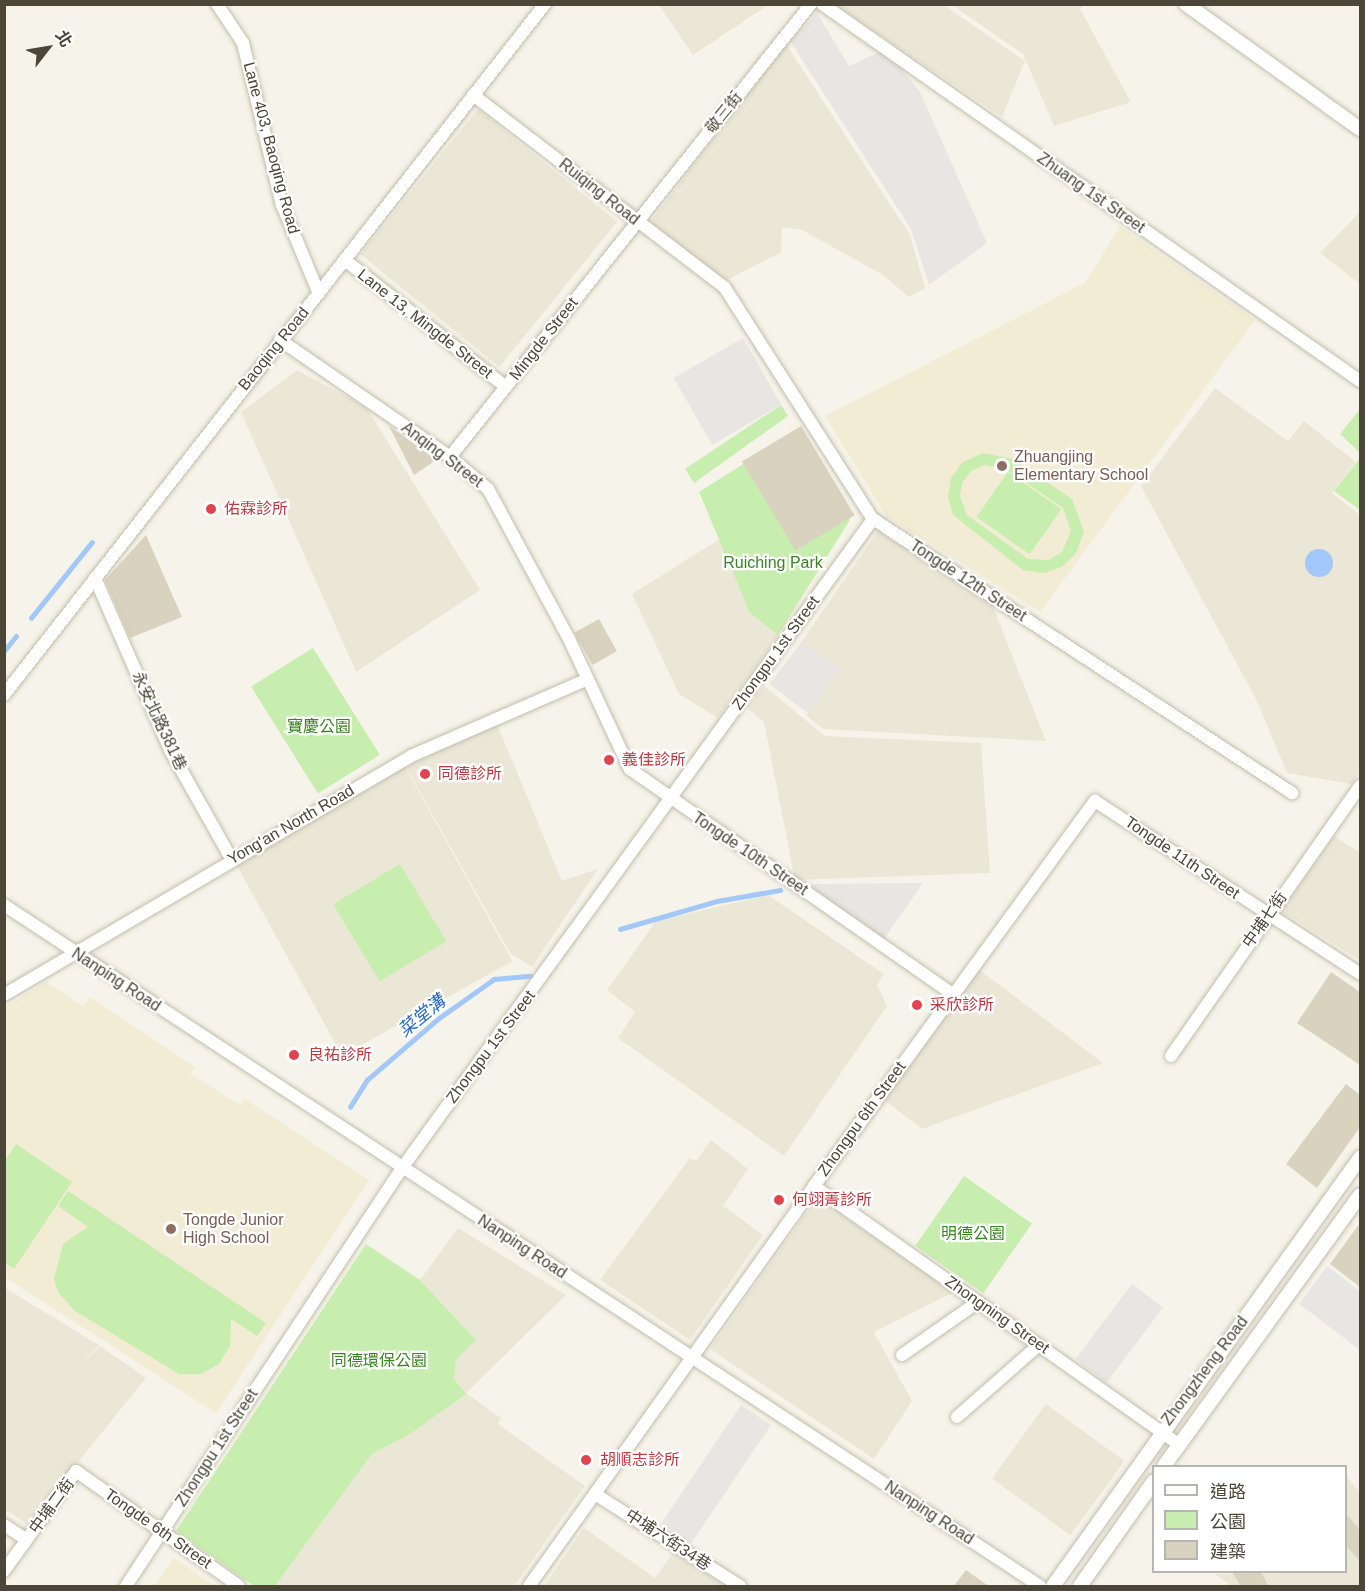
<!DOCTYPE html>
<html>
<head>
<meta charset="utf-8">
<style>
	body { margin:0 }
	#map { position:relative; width:1365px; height:1591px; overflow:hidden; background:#f6f4ea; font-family:Arial,"Noto Sans TC",sans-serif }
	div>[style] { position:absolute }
	.residential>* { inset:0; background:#ebe7d7; transform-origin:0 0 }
	.education>* { inset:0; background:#f1ecd3 }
	.green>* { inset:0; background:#c8eeaf; transform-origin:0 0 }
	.parking>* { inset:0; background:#e8e6e2; transform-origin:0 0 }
	.water>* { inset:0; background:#a1c8f8 }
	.round { border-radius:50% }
	.stream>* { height:4.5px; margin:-2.25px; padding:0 2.25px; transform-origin:2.25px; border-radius:2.25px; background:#a1c8f8 }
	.building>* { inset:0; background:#d9d2be; transform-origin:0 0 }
	.roads { filter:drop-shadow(0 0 2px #c3beab) drop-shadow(0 0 2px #c3beab) }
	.minor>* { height:12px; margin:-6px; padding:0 6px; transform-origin:6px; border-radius:6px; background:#fff }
	.tertiary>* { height:14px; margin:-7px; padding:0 7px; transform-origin:7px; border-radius:7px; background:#fff }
	.dots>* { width:16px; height:16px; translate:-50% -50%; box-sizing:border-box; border:3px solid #fff; border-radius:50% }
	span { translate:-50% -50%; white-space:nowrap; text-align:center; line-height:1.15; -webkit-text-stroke:4.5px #fff; paint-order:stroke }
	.street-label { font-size:16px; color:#4b4637 }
	.education-label { font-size:16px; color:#785e54 }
	.left { translate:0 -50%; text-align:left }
	.health-label { font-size:16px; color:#be3a42 }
	.park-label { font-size:16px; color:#398423 }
	.water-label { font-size:18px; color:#2468c3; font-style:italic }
	.frame { position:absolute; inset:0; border:6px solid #4b4637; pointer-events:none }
	.legend { position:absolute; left:1152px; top:1465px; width:195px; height:108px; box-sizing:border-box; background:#fff; border:2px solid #b7b5af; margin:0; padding:8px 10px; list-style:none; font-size:18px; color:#4b4637 }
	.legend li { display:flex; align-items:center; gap:12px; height:30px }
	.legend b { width:30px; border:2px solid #b7b5af }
	.north { position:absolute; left:18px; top:18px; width:60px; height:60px; -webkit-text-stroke:4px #fff; paint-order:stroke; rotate:59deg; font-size:16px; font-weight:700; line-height:24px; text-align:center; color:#4b4637 }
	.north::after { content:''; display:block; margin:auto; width:21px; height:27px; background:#4b4637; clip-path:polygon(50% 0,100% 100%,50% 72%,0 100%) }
</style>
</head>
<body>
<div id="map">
	<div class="residential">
		<i style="clip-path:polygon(659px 5px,768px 5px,693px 55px)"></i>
		<i style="clip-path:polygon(835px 5px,944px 5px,1025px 61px,1002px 117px)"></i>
		<i style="clip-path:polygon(952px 5px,1084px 5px,1080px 9px,1131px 102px,1054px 126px,1023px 54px)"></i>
		<i style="clip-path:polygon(786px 44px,910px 235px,925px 288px,909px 297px,883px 275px,802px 230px,782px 227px,781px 252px,727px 280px,702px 268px,650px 222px)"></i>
		<i style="left:478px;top:109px;width:179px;height:187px;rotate:39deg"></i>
		<i style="clip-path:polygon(1360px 212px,1360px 284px,1320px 253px)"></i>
		<i style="clip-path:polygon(297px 370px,366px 407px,480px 590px,356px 672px,241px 412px)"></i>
		<i style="clip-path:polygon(1215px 388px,1288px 441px,1304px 421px,1356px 462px,1332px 493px,1360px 515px,1360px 772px,1351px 784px,1287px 773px,1257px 701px,1141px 486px)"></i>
		<i style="clip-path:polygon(878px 531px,992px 604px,1046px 741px,823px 729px,806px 715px,840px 670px,802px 641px)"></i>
		<i style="clip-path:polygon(720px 539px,750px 613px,778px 635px,718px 718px,679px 694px,632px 594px)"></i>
		<i style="clip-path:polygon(764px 686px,825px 736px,981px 743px,990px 873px,795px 880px,764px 722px,747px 708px)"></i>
		<i style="clip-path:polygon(497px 724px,562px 881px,598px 869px,532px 967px,510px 953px,406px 767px)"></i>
		<i style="left:405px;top:767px;width:222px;height:195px;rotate:61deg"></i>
		<i style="clip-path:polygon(1334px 836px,1360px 853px,1360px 960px,1281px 911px)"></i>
		<i style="clip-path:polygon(768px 895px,884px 974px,877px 985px,887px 1006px,784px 1156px,618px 1038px,635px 1012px,607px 990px,656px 921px)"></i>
		<i style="clip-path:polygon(978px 969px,1103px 1063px,922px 1129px,883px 1099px)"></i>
		<i style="clip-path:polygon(711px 1140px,748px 1169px,723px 1206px,763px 1235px,690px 1340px,600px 1280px,690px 1158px,696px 1161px)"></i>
		<i style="clip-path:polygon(817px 1198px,954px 1292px,874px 1332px,912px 1401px,874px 1459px,710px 1349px)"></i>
		<i style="clip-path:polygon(458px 1228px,566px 1295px,466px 1393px,501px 1418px,498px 1424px,585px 1486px,514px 1586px,275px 1586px,372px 1454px,410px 1434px,465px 1394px,454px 1379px,456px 1360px,476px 1340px,420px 1280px)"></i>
		<i style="clip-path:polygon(5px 1288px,99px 1345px,74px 1372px,100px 1346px,146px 1378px,28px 1524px,5px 1510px)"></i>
		<i style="left:1046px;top:1404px;width:97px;height:92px;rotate:36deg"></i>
		<i style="clip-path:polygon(1346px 1475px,1360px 1493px,1360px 1586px,1231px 1586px,1215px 1574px,1346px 1572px)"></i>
		<i style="clip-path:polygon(584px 1528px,655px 1578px,673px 1553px,725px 1586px,544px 1586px)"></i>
	</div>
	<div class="education">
		<i style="clip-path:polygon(1120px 226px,1255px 320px,1040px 612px,886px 516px,825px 416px,1085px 283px)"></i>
		<i style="clip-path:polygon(46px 982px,83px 1006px,90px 997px,195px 1067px,190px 1074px,240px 1105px,245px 1099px,369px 1180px,216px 1413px,5px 1277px,5px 1007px)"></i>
		<i style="clip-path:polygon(174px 1558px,215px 1586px,154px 1586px)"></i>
	</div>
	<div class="green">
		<i style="clip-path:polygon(781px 405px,788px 416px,694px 483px,685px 469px)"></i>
		<i style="clip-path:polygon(1360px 409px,1360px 453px,1340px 434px)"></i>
		<i style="clip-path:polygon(evenodd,983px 453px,1013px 459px,1072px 499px,1084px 532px,1076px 553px,1062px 567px,1044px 573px,1023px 570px,953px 515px,948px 497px,951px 478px,963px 462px,983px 453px,985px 465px,1007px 470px,1063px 508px,1071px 531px,1062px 552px,1049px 560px,1028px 559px,967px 515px,960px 496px,962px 483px,971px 471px,985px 465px)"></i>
		<i style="clip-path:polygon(756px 456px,845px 510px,850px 520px,778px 635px,750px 613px,699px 492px)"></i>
		<i style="clip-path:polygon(1360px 458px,1360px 510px,1334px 491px)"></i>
		<i style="left:1008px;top:472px;width:65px;height:55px;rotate:35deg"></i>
		<i style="left:313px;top:648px;width:126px;height:73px;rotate:58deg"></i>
		<i style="left:400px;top:864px;width:90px;height:78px;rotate:59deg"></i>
		<i style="clip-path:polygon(16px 1144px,72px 1182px,14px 1269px,5px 1263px,4px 1162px)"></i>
		<i style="left:964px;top:1176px;width:83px;height:85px;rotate:35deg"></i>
		<i style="clip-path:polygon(68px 1191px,266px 1323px,257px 1336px,231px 1319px,230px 1346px,219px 1364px,201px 1374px,179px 1374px,75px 1311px,58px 1292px,54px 1279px,63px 1244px,88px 1227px,58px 1206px)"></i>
		<i style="clip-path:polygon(366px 1244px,420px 1280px,476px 1340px,456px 1360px,454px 1379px,466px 1394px,410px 1434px,372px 1454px,275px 1586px,254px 1586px,176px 1531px)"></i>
	</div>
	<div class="parking">
		<i style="clip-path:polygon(817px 13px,849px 66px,886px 49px,920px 92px,987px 243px,929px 285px,911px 229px,790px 41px)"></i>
		<i style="left:743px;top:338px;width:77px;height:80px;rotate:60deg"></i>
		<i style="left:802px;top:641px;width:48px;height:54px;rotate:37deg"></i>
		<i style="clip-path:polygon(923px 883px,884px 939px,805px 884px)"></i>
		<i style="clip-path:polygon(1327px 1266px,1360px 1291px,1360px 1350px,1299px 1304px)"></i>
		<i style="left:1132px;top:1284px;width:39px;height:94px;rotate:37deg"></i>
		<i style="left:741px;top:1405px;width:36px;height:143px;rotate:34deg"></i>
	</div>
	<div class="water">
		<i class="round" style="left:1305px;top:549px;width:28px;height:28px"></i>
	</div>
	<div class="stream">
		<i style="left:31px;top:618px;width:97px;rotate:-51.2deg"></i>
		<i style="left:4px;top:651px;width:19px;rotate:-51deg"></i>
		<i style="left:620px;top:929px;width:101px;rotate:-16.1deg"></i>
		<i style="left:717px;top:901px;width:64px;rotate:-9.9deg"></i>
		<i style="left:350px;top:1107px;width:32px;rotate:-58deg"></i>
		<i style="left:367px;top:1080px;width:95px;rotate:-40.7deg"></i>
		<i style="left:439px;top:1018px;width:67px;rotate:-35.3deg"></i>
		<i style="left:494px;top:979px;width:36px;rotate:-5deg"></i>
	</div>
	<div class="building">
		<i style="clip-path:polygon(389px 426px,436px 460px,414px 475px)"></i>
		<i style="left:801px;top:426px;width:104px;height:69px;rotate:59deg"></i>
		<i style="clip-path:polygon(146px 535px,182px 617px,130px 638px,105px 580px)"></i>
		<i style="left:599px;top:619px;width:37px;height:28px;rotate:61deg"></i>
		<i style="clip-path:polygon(1331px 972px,1360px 992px,1360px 1065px,1297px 1023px)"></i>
		<i style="clip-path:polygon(1346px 1084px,1360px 1095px,1360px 1127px,1317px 1188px,1286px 1164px)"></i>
		<i style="clip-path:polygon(1360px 1223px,1360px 1287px,1330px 1264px)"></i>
		<i style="clip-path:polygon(1346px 1514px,1360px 1530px,1360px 1561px,1346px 1546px)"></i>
		<i style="clip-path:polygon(966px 1570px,990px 1587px,953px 1587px)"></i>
		<i style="clip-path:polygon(1232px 1572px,1261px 1572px,1269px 1587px,1241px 1587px)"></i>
	</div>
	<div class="roads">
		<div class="minor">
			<i style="left:217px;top:4px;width:47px;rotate:56.3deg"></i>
			<i style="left:243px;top:43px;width:167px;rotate:76.5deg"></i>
			<i style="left:282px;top:205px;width:96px;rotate:67.4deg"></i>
			<i style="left:822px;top:4px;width:657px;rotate:35.02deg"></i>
			<i style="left:473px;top:95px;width:317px;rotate:37.4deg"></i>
			<i style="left:725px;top:288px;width:274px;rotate:57.4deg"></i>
			<i style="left:873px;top:519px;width:501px;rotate:33.18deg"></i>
			<i style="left:345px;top:260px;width:205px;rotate:38.3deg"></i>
			<i style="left:280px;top:340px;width:206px;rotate:34.5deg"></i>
			<i style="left:450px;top:457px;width:50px;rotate:40.1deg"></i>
			<i style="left:488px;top:489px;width:170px;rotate:61.6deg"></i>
			<i style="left:569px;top:639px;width:144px;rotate:64.9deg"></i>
			<i style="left:630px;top:769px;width:394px;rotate:34.9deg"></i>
			<i style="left:450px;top:457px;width:579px;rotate:-51.45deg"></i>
			<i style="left:95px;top:578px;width:188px;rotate:66.4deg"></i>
			<i style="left:170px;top:750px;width:126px;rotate:60.6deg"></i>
			<i style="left:4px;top:695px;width:878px;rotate:-51.94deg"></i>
			<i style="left:4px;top:905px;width:1240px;rotate:33.32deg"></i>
			<i style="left:4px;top:995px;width:472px;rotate:-30.4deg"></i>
			<i style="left:411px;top:756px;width:193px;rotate:-23.5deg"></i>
			<i style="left:1171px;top:1056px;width:330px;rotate:-55deg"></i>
			<i style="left:814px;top:1186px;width:447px;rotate:35.3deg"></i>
			<i style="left:902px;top:1355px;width:93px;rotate:-34.9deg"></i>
			<i style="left:957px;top:1417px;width:109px;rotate:-41.3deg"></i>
			<i style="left:595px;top:1494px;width:172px;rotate:32.4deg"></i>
			<i style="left:4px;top:1525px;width:27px;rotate:33deg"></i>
			<i style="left:4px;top:1571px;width:123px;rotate:-54.2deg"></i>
			<i style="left:76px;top:1471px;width:199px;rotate:35.2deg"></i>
			<i style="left:126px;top:1586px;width:501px;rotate:-56.56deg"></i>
			<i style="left:402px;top:1168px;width:802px;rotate:-54.03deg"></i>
			<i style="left:529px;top:1586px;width:491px;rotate:-54.5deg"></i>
			<i style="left:814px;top:1186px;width:477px;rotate:-53.9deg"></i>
			<i style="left:1095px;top:801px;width:316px;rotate:33.1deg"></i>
		</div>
		<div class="tertiary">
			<i style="left:1186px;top:4px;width:214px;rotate:35.7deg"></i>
			<i style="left:1164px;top:1466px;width:334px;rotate:-54.1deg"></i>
			<i style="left:1053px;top:1586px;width:527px;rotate:-54.35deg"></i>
			<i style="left:1080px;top:1586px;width:128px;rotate:-54.8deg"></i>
		</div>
	</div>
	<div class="dots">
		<i style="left:1002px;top:466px;background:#8d6e63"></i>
		<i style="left:211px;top:509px;background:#e0444e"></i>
		<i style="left:609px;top:760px;background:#e0444e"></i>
		<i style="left:425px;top:774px;background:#e0444e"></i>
		<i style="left:917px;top:1005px;background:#e0444e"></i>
		<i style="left:294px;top:1055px;background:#e0444e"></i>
		<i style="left:779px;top:1200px;background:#e0444e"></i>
		<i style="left:171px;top:1229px;background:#8d6e63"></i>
		<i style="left:586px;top:1460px;background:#e0444e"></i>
	</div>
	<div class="street-label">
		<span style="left:724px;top:113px;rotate:-51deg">敬三街</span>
		<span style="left:271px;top:148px;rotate:75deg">Lane 403, Baoqing Road</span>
		<span style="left:599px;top:192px;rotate:38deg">Ruiqing Road</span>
		<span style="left:1091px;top:193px;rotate:35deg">Zhuang 1st Street</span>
		<span style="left:425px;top:324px;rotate:38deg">Lane 13, Mingde Street</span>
		<span style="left:544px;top:339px;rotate:-52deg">Mingde Street</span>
		<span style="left:274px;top:349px;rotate:-51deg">Baoqing Road</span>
		<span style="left:442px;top:455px;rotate:37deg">Anqing Street</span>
		<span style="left:968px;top:581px;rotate:33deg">Tongde 12th Street</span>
		<span style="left:776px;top:653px;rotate:-54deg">Zhongpu 1st Street</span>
		<span style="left:159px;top:721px;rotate:65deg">永安北路381巷</span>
		<span style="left:291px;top:825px;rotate:-30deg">Yong'an North Road</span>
		<span style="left:750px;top:854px;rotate:34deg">Tongde 10th Street</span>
		<span style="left:1182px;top:858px;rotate:34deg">Tongde 11th Street</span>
		<span style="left:1265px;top:920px;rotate:-55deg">中埔七街</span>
		<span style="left:116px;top:980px;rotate:33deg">Nanping Road</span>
		<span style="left:491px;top:1047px;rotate:-53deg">Zhongpu 1st Street</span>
		<span style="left:862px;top:1119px;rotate:-54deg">Zhongpu 6th Street</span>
		<span style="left:522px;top:1247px;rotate:33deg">Nanping Road</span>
		<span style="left:997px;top:1315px;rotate:35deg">Zhongning Street</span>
		<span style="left:1205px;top:1371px;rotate:-53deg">Zhongzheng Road</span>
		<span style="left:217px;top:1448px;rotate:-57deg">Zhongpu 1st Street</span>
		<span style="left:52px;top:1506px;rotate:-54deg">中埔二街</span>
		<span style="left:929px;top:1513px;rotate:33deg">Nanping Road</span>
		<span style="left:158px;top:1529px;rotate:35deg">Tongde 6th Street</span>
		<span style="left:668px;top:1540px;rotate:33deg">中埔六街34巷</span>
	</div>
	<div class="education-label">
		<span class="left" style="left:1014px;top:466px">Zhuangjing<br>Elementary School</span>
		<span class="left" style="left:183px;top:1229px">Tongde Junior<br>High School</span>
	</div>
	<div class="health-label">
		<span class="left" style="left:224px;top:509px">佑霖診所</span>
		<span class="left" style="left:622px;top:760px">義佳診所</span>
		<span class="left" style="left:438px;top:774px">同德診所</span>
		<span class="left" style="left:930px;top:1005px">采欣診所</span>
		<span class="left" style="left:308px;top:1055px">良祐診所</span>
		<span class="left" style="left:792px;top:1200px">何翊菁診所</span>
		<span class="left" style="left:600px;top:1460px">胡順志診所</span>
	</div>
	<div class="park-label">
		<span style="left:773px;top:563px">Ruiching Park</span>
		<span style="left:319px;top:727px">寶慶公園</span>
		<span style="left:973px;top:1234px">明德公園</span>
		<span style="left:379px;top:1361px">同德環保公園</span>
	</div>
	<div class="water-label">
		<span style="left:422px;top:1016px;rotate:-39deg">菜堂溝</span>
	</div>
	<div class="frame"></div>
	<ul class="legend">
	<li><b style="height:8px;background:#fff"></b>道路</li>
	<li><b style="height:16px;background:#c8eeaf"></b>公園</li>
	<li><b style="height:16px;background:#d9d2be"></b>建築</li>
	</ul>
	<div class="north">北</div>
</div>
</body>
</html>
